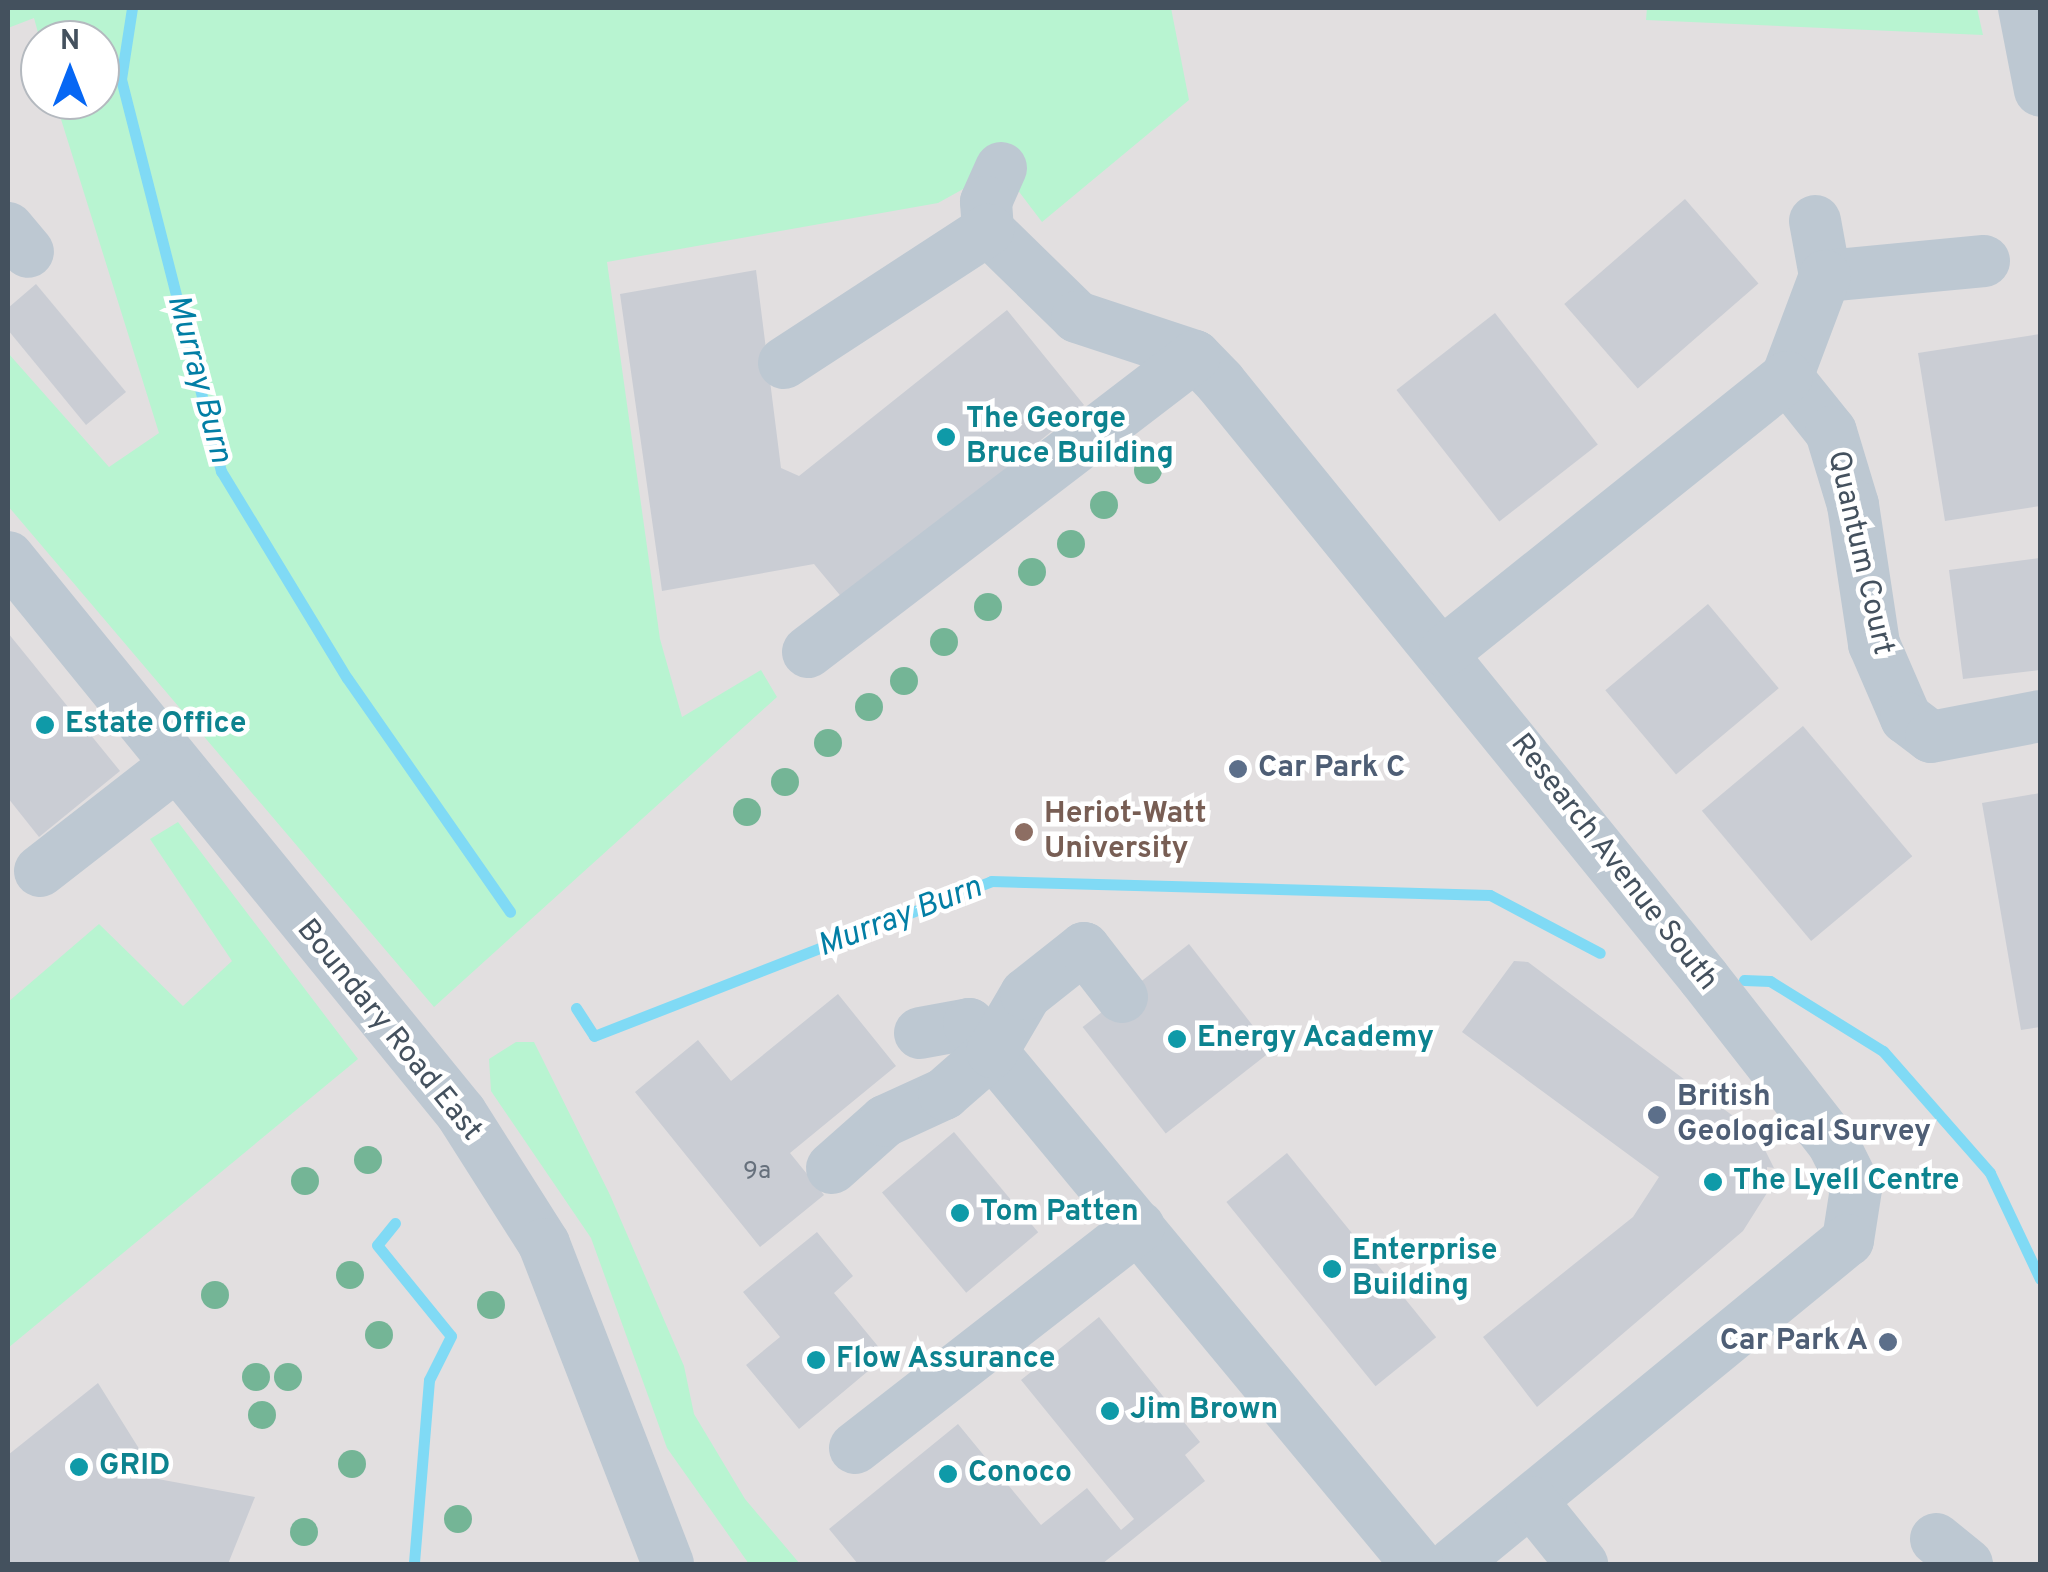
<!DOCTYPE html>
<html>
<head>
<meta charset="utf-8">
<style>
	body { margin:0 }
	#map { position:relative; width:2048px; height:1572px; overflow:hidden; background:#f1eeee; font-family:Overpass,sans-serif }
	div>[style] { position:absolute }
	.education>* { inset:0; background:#e2dfe0 }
	.green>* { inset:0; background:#b8f4d1 }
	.stream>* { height:11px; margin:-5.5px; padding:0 5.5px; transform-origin:5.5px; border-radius:5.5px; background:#80daf5 }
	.building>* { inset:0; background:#cacdd4; transform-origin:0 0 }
	.minor>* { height:52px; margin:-26px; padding:0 26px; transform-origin:26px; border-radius:26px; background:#bdc8d2 }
	.trees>* { width:28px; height:28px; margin:-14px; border-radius:50%; background:#74b596 }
	.dots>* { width:28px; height:28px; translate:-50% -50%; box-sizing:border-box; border:5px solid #fff; border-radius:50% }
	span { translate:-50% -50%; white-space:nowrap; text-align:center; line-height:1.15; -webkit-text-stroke:9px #fff; paint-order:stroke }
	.number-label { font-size:25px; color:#66707c }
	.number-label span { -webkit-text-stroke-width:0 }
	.culture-label { font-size:30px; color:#0d838f; font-weight:700 }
	.left { translate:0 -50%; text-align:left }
	.street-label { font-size:30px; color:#44515e }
	.service-label { font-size:30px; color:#4e5e75; font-weight:700 }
	.right { translate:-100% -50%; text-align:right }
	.education-label { font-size:30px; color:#785e54; font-weight:700 }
	.water-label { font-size:32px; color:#027ea5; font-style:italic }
	.frame { position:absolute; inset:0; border:10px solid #44515e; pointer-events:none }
	.north { position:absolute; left:20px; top:20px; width:100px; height:100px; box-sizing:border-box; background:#fff; border:2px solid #b4b9bf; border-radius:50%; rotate:0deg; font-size:28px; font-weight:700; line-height:40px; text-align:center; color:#44515e }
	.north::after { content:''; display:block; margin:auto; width:35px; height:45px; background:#0667f4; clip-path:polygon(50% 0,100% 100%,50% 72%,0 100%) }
</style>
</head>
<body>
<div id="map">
	<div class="education">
		<i style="clip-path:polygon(evenodd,8px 8px,2040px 8px,2040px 1564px,8px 1564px,8px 8px,40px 40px,100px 40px,100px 100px,40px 100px,40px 40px)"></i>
	</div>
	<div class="green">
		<i style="clip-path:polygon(8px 8px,1171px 8px,1189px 100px,1042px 222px,1001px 168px,938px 203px,607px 262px,660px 639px,682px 717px,761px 670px,777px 697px,434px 1007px,8px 506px,8px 353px,109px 467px,159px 433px,55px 100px,100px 100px,100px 40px,40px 40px,34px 18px,8px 28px)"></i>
		<i style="clip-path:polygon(1647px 8px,1977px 8px,1983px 35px,1646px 20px)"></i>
		<i style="clip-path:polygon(178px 822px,358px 1059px,8px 1348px,8px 1002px,99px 924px,183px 1006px,232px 961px,150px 839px)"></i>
		<i style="clip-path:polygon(516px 1042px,534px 1042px,610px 1195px,684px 1366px,694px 1414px,745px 1499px,800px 1564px,749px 1564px,667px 1448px,591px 1238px,491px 1091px,489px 1059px)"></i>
	</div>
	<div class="stream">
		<i style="left:132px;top:8px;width:72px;rotate:98.8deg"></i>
		<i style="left:121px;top:79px;width:405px;rotate:75.7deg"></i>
		<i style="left:221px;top:471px;width:242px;rotate:58.7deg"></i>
		<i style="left:347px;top:678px;width:285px;rotate:55.1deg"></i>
		<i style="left:1744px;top:980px;width:26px;rotate:2deg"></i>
		<i style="left:1770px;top:981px;width:133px;rotate:31.8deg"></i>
		<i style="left:1883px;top:1051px;width:162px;rotate:48.7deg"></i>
		<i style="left:1990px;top:1173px;width:117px;rotate:64.7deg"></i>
		<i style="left:576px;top:1008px;width:33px;rotate:57deg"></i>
		<i style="left:594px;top:1036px;width:426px;rotate:-21.3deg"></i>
		<i style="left:991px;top:881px;width:499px;rotate:1.6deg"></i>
		<i style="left:1490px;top:895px;width:124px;rotate:27.8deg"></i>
		<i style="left:395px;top:1223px;width:28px;rotate:129deg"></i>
		<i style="left:377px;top:1245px;width:117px;rotate:50.9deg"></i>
		<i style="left:451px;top:1336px;width:49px;rotate:116.6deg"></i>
		<i style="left:429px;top:1380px;width:185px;rotate:94.7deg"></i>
	</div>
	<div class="building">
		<i style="left:1685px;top:199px;width:112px;height:160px;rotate:49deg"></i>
		<i style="clip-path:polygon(756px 270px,781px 468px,799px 476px,1007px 310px,1084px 405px,844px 600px,814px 564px,662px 591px,620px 294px)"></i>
		<i style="clip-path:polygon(36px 284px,126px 392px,86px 425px,8px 330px,8px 308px)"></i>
		<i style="left:1495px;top:313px;width:167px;height:125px;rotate:52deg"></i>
		<i style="clip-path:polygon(2040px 334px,2040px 506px,1945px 521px,1918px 353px)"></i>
		<i style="clip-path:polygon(2040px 558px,2040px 670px,1963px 679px,1949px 570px)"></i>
		<i style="left:1708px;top:604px;width:110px;height:134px;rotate:50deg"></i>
		<i style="clip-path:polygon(8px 633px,120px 771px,39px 837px,8px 798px)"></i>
		<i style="left:1803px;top:726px;width:170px;height:132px;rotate:50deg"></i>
		<i style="clip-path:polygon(2040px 793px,2040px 1027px,2021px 1030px,1982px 803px)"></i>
		<i style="left:1189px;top:944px;width:135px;height:135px;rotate:52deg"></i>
		<i style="clip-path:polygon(1514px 961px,1528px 962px,1757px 1134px,1774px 1168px,1767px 1167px,1767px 1193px,1743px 1231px,1537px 1407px,1483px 1337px,1633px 1217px,1659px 1177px,1462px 1032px)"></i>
		<i style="clip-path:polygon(838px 994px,896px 1066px,790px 1153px,824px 1195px,760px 1247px,635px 1092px,698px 1040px,731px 1081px)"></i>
		<i style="left:954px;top:1132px;width:131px;height:94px;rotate:50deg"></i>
		<i style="left:1287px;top:1153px;width:237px;height:78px;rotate:51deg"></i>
		<i style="clip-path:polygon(817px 1232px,853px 1276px,834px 1293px,886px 1356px,799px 1429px,746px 1365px,780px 1337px,743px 1292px)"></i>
		<i style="clip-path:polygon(1099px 1317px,1200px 1442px,1185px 1455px,1205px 1481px,1102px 1564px,858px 1564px,829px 1529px,958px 1424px,1041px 1525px,1087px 1488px,1121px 1530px,1134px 1519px,1021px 1380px)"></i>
		<i style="clip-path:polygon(98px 1383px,158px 1479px,255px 1497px,228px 1564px,8px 1564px,8px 1455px)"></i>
	</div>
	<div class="minor">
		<i style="left:2024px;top:8px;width:84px;rotate:79deg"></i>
		<i style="left:1001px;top:168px;width:37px;rotate:114deg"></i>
		<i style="left:986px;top:202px;width:28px;rotate:86deg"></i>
		<i style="left:988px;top:230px;width:124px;rotate:44.3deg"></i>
		<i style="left:1077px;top:317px;width:124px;rotate:18.3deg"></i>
		<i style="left:1195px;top:356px;width:36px;rotate:46deg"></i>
		<i style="left:1220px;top:382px;width:768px;rotate:50.92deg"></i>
		<i style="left:1704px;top:978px;width:209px;rotate:52deg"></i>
		<i style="left:1833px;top:1143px;width:51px;rotate:63.4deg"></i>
		<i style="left:1856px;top:1189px;width:52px;rotate:98.9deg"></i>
		<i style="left:1848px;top:1240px;width:511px;rotate:140.64deg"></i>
		<i style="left:1815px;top:221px;width:56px;rotate:79.7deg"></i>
		<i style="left:8px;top:228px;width:31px;rotate:50deg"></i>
		<i style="left:1984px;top:261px;width:160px;rotate:174.6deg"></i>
		<i style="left:1825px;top:276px;width:108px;rotate:110.6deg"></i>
		<i style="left:1787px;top:377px;width:70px;rotate:51.3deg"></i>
		<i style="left:1831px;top:432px;width:76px;rotate:73.2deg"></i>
		<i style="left:1853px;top:505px;width:141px;rotate:81.4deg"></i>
		<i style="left:1874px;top:644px;width:81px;rotate:66.6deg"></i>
		<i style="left:1906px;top:718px;width:31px;rotate:37deg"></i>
		<i style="left:1931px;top:737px;width:111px;rotate:-10.9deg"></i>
		<i style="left:784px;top:363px;width:244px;rotate:-33.1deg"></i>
		<i style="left:8px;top:557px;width:717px;rotate:50.83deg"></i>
		<i style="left:461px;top:1113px;width:155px;rotate:57.6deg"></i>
		<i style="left:544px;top:1244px;width:343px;rotate:68.8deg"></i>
		<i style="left:1445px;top:651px;width:438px;rotate:-38.7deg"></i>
		<i style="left:808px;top:652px;width:487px;rotate:-37.4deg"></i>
		<i style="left:40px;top:871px;width:171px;rotate:-37.9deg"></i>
		<i style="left:920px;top:1033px;width:50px;rotate:-10.4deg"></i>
		<i style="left:969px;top:1024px;width:702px;rotate:50.32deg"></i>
		<i style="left:832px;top:1168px;width:71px;rotate:-41.6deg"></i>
		<i style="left:885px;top:1121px;width:65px;rotate:-24.6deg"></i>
		<i style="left:944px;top:1094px;width:64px;rotate:-41.2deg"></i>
		<i style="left:992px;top:1052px;width:67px;rotate:-59.6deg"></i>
		<i style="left:1026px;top:994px;width:74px;rotate:-38.4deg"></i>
		<i style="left:1084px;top:948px;width:62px;rotate:52.2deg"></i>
		<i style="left:855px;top:1448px;width:360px;rotate:-37.9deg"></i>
		<i style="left:1532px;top:1502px;width:80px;rotate:51.1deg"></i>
		<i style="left:1936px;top:1539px;width:40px;rotate:39deg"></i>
	</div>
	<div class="trees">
		<i style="left:1148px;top:470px"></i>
		<i style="left:1104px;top:505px"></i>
		<i style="left:1071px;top:544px"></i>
		<i style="left:1032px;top:572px"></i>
		<i style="left:988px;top:607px"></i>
		<i style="left:944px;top:642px"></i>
		<i style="left:904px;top:681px"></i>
		<i style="left:869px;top:707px"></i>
		<i style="left:828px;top:743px"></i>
		<i style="left:785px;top:782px"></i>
		<i style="left:747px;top:812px"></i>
		<i style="left:368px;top:1160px"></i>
		<i style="left:305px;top:1181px"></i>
		<i style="left:350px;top:1275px"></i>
		<i style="left:215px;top:1295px"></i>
		<i style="left:491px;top:1305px"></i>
		<i style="left:379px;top:1335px"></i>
		<i style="left:256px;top:1377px"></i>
		<i style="left:288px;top:1377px"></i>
		<i style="left:262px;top:1415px"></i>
		<i style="left:352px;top:1464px"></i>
		<i style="left:458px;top:1519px"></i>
		<i style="left:304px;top:1532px"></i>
	</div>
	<div class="dots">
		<i style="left:946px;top:437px;background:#0f9aa8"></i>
		<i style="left:45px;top:725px;background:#0f9aa8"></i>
		<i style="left:1238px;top:769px;background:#5c6f8a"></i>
		<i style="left:1024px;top:832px;background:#8d6e63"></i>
		<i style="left:1177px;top:1039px;background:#0f9aa8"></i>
		<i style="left:1657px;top:1115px;background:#5c6f8a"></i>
		<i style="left:1713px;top:1182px;background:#0f9aa8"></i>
		<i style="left:960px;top:1213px;background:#0f9aa8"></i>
		<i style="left:1332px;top:1269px;background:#0f9aa8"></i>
		<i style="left:1888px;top:1342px;background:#5c6f8a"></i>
		<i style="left:816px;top:1360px;background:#0f9aa8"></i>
		<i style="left:1110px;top:1411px;background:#0f9aa8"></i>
		<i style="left:79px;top:1467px;background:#0f9aa8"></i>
		<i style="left:948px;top:1474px;background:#0f9aa8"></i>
	</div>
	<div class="number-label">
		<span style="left:757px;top:1172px">9a</span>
	</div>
	<div class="culture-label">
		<span class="left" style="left:966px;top:437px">The George<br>Bruce Building</span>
		<span class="left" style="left:65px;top:725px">Estate Office</span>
		<span class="left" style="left:1197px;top:1039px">Energy Academy</span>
		<span class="left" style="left:1733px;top:1182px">The Lyell Centre</span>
		<span class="left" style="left:980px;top:1213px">Tom Patten</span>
		<span class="left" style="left:1352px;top:1269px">Enterprise<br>Building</span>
		<span class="left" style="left:836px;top:1360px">Flow Assurance</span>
		<span class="left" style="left:1130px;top:1411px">Jim Brown</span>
		<span class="left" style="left:99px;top:1467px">GRID</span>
		<span class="left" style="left:968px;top:1474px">Conoco</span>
	</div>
	<div class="street-label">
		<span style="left:1859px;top:553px;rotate:77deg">Quantum Court</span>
		<span style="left:1613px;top:863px;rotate:52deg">Research Avenue South</span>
		<span style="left:388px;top:1031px;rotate:51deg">Boundary Road East</span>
	</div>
	<div class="service-label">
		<span class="left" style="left:1258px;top:769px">Car Park C</span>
		<span class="left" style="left:1677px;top:1115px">British<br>Geological Survey</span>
		<span class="right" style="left:1868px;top:1342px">Car Park A</span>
	</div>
	<div class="education-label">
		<span class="left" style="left:1044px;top:832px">Heriot-Watt<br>University</span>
	</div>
	<div class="water-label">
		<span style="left:198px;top:379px;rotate:75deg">Murray Burn</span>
		<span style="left:900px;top:918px;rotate:-21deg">Murray Burn</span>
	</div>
	<div class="frame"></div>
	<div class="north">N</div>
</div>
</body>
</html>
